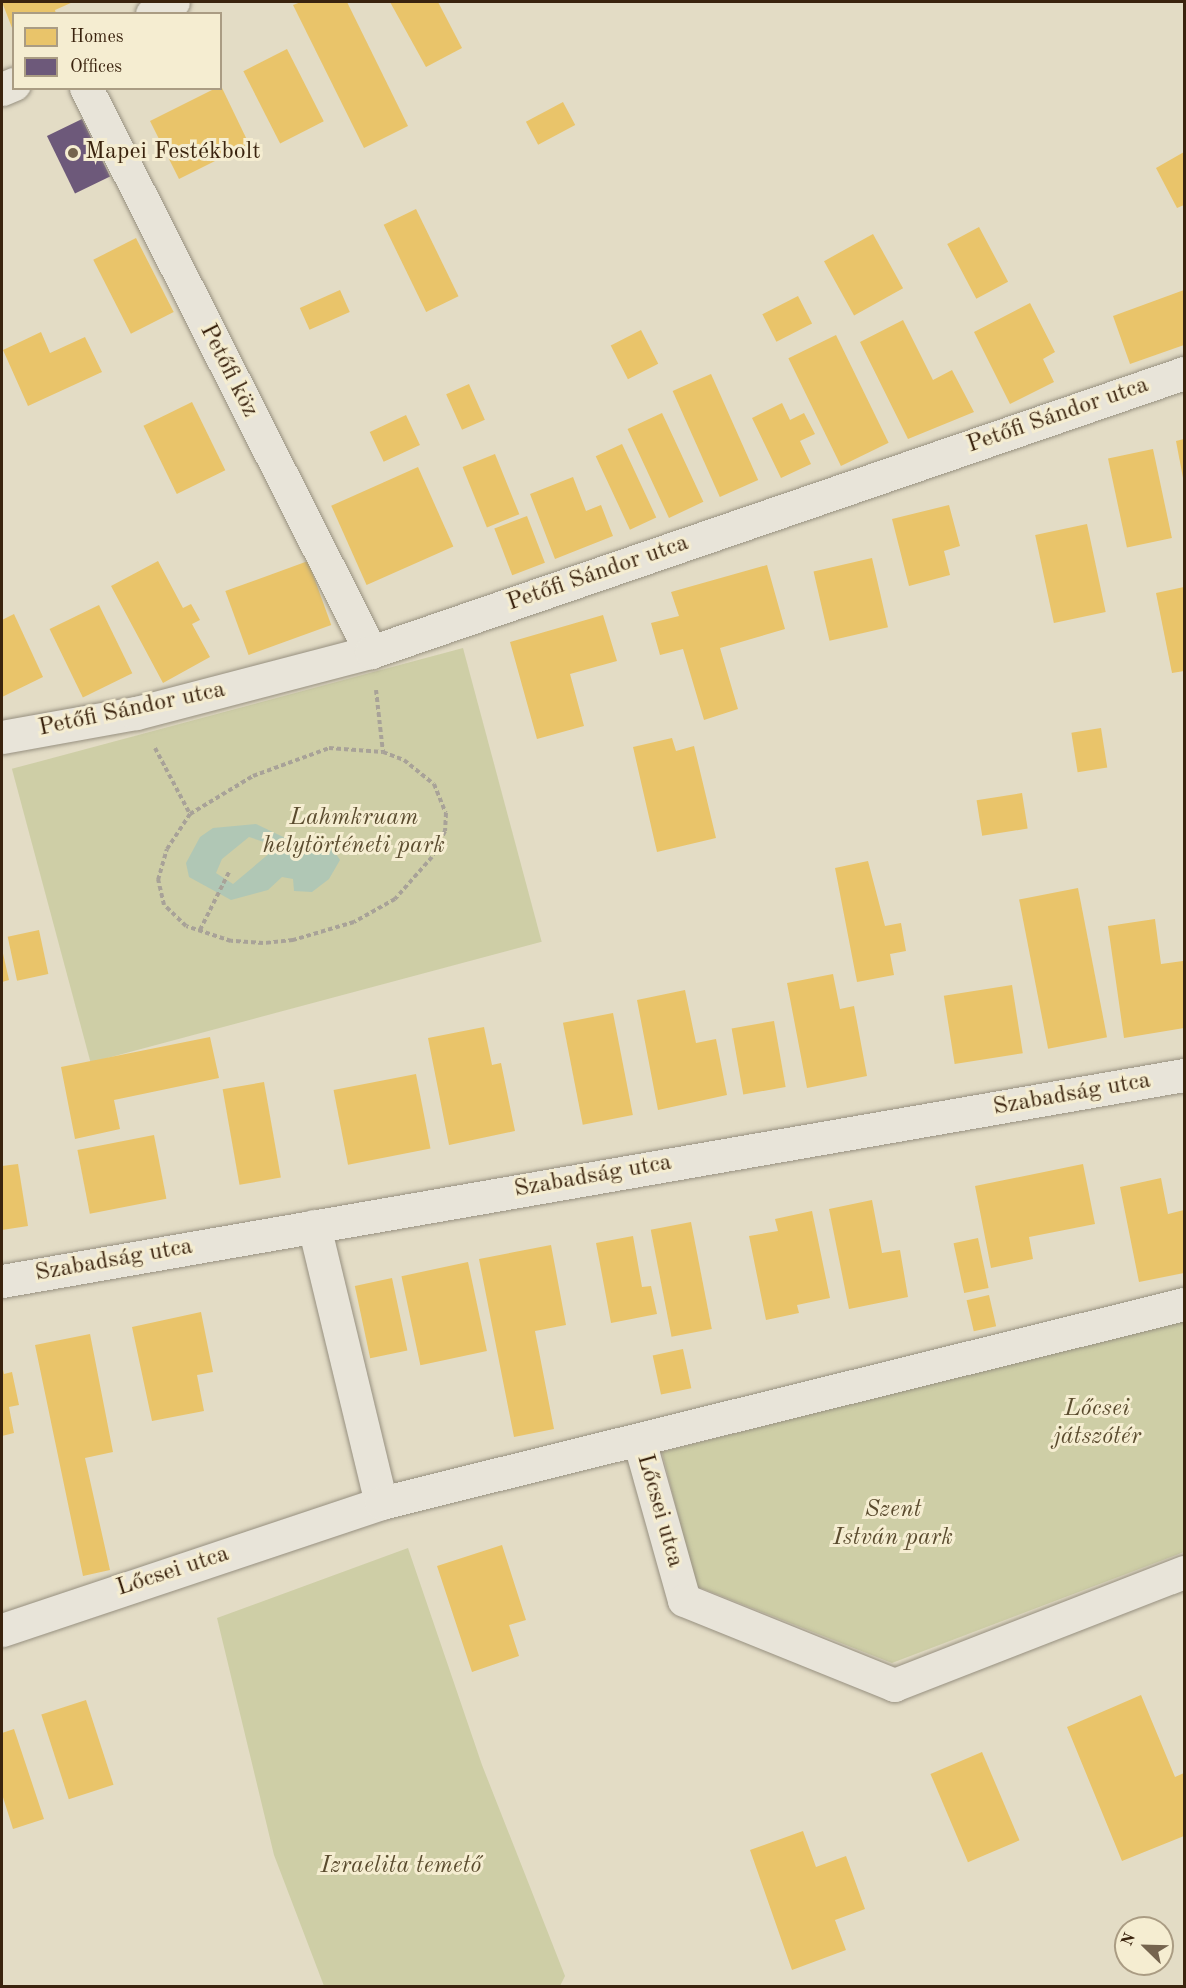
<!DOCTYPE html>
<html>
<head>
<meta charset="utf-8">
<style>
	body { margin:0 }
	#map { position:relative; width:1186px; height:1988px; overflow:hidden; background:#e3dcc5; font-family:"Old Standard TT",serif }
	div>[style] { position:absolute }
	.green>* { inset:0; background:#cecea6; transform-origin:0 0 }
	.water>* { inset:0; background:#b0c7b5 }
	.homes>* { inset:0; background:#e9c46a; transform-origin:0 0 }
	.offices>* { inset:0; background:#6d597a; transform-origin:0 0 }
	.path>* { height:4px; margin-top:-2px; transform-origin:0; background:repeating-linear-gradient(90deg,#a8a298 0 4.5px,transparent 0 7.5px) }
	.roads { filter:drop-shadow(0 0 2px #979080) drop-shadow(0 0 2px #979080) }
	.minor>* { height:33px; margin:-16.5px; padding:0 16.5px; transform-origin:16.5px; border-radius:16.5px; background:#e8e4d9 }
	.dots>* { width:16px; height:16px; translate:-50% -50%; box-sizing:border-box; border:3px solid #f5edd1; border-radius:50% }
	span { translate:-50% -50%; white-space:nowrap; text-align:center; line-height:1.15; -webkit-text-stroke:6px #f5edd1; paint-order:stroke }
	.poi-label { font-size:24px; color:#3a230e }
	.left { translate:0 -50%; text-align:left }
	.street-label { font-size:24px; color:#3a230e }
	.park-label { font-size:24px; color:#5a4b2e; font-style:italic }
	.frame { position:absolute; inset:0; border:3px solid #3a230e; pointer-events:none }
	.legend { position:absolute; left:12px; top:12px; width:210px; height:78px; box-sizing:border-box; background:#f5edd1; border:2px solid #aa9c83; margin:0; padding:8px 10px; list-style:none; font-size:18px; color:#3a230e }
	.legend li { display:flex; align-items:center; gap:12px; height:30px }
	.legend b { width:30px; border:2px solid #aa9c83 }
	.north { position:absolute; left:1114px; top:1916px; width:60px; height:60px; box-sizing:border-box; background:#f5edd1; border:2px solid #aa9c83; border-radius:50%; rotate:293deg; font-size:16px; font-weight:700; line-height:24px; text-align:center; color:#3a230e }
	.north::after { content:''; display:block; margin:auto; width:21px; height:27px; background:#75644e; clip-path:polygon(50% 0,100% 100%,50% 72%,0 100%) }
</style>
</head>
<body>
<div id="map">
	<div class="green">
		<i style="left:463px;top:648px;width:304px;height:467px;rotate:75deg"></i>
		<i style="clip-path:polygon(1184px 1319px,1184px 1552px,892px 1663px,696px 1586px,662px 1452px)"></i>
		<i style="clip-path:polygon(408px 1548px,482px 1765px,565px 1976px,560px 1986px,324px 1986px,274px 1855px,217px 1618px)"></i>
	</div>
	<div class="water">
		<i style="clip-path:polygon(evenodd,256px 824px,298px 844px,317px 848px,321px 841px,331px 846px,340px 860px,329px 879px,312px 892px,294px 891px,293px 879px,282px 877px,268px 890px,231px 900px,189px 877px,186px 863px,200px 837px,213px 828px,256px 824px,249px 837px,264px 842px,271px 852px,233px 884px,216px 873px,222px 859px,249px 837px)"></i>
	</div>
	<div class="homes">
		<i style="clip-path:polygon(2px 2px,73px 2px,55px 10px,56px 14px,14px 14px,14px 33px)"></i>
		<i style="clip-path:polygon(301px 2px,347px 2px,408px 126px,364px 148px,293px 5px)"></i>
		<i style="clip-path:polygon(390px 2px,438px 2px,462px 48px,426px 67px)"></i>
		<i style="left:287px;top:49px;width:81px;height:49px;rotate:63deg"></i>
		<i style="clip-path:polygon(216px 88px,222px 88px,249px 144px,179px 179px,150px 121px)"></i>
		<i style="left:563px;top:102px;width:26px;height:42px;rotate:62deg"></i>
		<i style="clip-path:polygon(1184px 152px,1184px 205px,1177px 208px,1156px 168px)"></i>
		<i style="left:416px;top:209px;width:97px;height:36px;rotate:64deg"></i>
		<i style="left:979px;top:227px;width:62px;height:36px;rotate:62deg"></i>
		<i style="left:873px;top:234px;width:62px;height:56px;rotate:61deg"></i>
		<i style="left:136px;top:238px;width:83px;height:48px;rotate:63deg"></i>
		<i style="left:340px;top:290px;width:24px;height:44px;rotate:66deg"></i>
		<i style="clip-path:polygon(1184px 290px,1184px 345px,1130px 364px,1113px 316px)"></i>
		<i style="left:798px;top:296px;width:31px;height:40px;rotate:63deg"></i>
		<i style="clip-path:polygon(1030px 303px,1055px 352px,1043px 359px,1054px 382px,1010px 404px,974px 332px)"></i>
		<i style="clip-path:polygon(903px 320px,933px 380px,952px 370px,974px 412px,908px 439px,860px 342px)"></i>
		<i style="left:641px;top:330px;width:38px;height:34px;rotate:63deg"></i>
		<i style="clip-path:polygon(41px 332px,50px 353px,85px 337px,102px 372px,28px 406px,3px 350px)"></i>
		<i style="left:836px;top:335px;width:120px;height:53px;rotate:64deg"></i>
		<i style="left:711px;top:374px;width:116px;height:42px;rotate:66deg"></i>
		<i style="left:469px;top:384px;width:39px;height:25px;rotate:66deg"></i>
		<i style="left:192px;top:402px;width:76px;height:54px;rotate:64deg"></i>
		<i style="clip-path:polygon(782px 403px,790px 420px,804px 413px,815px 434px,800px 441px,811px 464px,781px 478px,752px 418px)"></i>
		<i style="left:662px;top:413px;width:98px;height:38px;rotate:65deg"></i>
		<i style="left:406px;top:415px;width:33px;height:40px;rotate:65deg"></i>
		<i style="clip-path:polygon(1184px 439px,1184px 478px,1183px 478px,1176px 441px)"></i>
		<i style="left:622px;top:444px;width:81px;height:29px;rotate:65deg"></i>
		<i style="left:1153px;top:449px;width:91px;height:46px;rotate:78deg"></i>
		<i style="left:495px;top:454px;width:65px;height:35px;rotate:68deg"></i>
		<i style="left:418px;top:467px;width:87px;height:95px;rotate:66deg"></i>
		<i style="clip-path:polygon(573px 477px,586px 511px,601px 505px,613px 536px,555px 559px,530px 494px)"></i>
		<i style="clip-path:polygon(949px 505px,960px 546px,944px 551px,950px 575px,909px 586px,892px 519px)"></i>
		<i style="left:527px;top:516px;width:50px;height:35px;rotate:69deg"></i>
		<i style="left:1087px;top:524px;width:90px;height:53px;rotate:78deg"></i>
		<i style="left:872px;top:558px;width:71px;height:60px;rotate:77deg"></i>
		<i style="clip-path:polygon(158px 561px,183px 608px,191px 604px,200px 620px,192px 624px,210px 657px,163px 683px,111px 586px)"></i>
		<i style="left:308px;top:561px;width:68px;height:88px;rotate:70deg"></i>
		<i style="clip-path:polygon(767px 565px,785px 629px,720px 648px,738px 709px,704px 720px,683px 649px,660px 655px,651px 623px,679px 616px,671px 592px)"></i>
		<i style="clip-path:polygon(1184px 587px,1184px 671px,1172px 673px,1156px 593px)"></i>
		<i style="left:99px;top:605px;width:76px;height:55px;rotate:64deg"></i>
		<i style="clip-path:polygon(14px 614px,43px 677px,2px 697px,2px 620px)"></i>
		<i style="clip-path:polygon(603px 615px,617px 661px,570px 674px,584px 726px,537px 739px,510px 642px)"></i>
		<i style="left:1101px;top:728px;width:40px;height:30px;rotate:81deg"></i>
		<i style="clip-path:polygon(672px 738px,676px 751px,694px 746px,716px 838px,657px 852px,633px 747px)"></i>
		<i style="left:1022px;top:793px;width:36px;height:46px;rotate:81deg"></i>
		<i style="clip-path:polygon(868px 861px,885px 926px,901px 923px,906px 951px,890px 954px,894px 975px,857px 982px,835px 868px)"></i>
		<i style="left:1078px;top:888px;width:152px;height:60px;rotate:79deg"></i>
		<i style="clip-path:polygon(1155px 919px,1161px 964px,1183px 961px,1184px 1028px,1124px 1038px,1108px 926px)"></i>
		<i style="left:39px;top:930px;width:45px;height:32px;rotate:78deg"></i>
		<i style="clip-path:polygon(2px 949px,9px 980px,2px 982px)"></i>
		<i style="clip-path:polygon(833px 974px,840px 1009px,854px 1006px,867px 1076px,807px 1088px,787px 983px)"></i>
		<i style="left:1012px;top:985px;width:69px;height:69px;rotate:81deg"></i>
		<i style="clip-path:polygon(685px 990px,696px 1043px,716px 1039px,727px 1095px,658px 1110px,637px 1000px)"></i>
		<i style="left:613px;top:1013px;width:104px;height:51px;rotate:79deg"></i>
		<i style="left:774px;top:1021px;width:67px;height:43px;rotate:80deg"></i>
		<i style="clip-path:polygon(484px 1027px,492px 1065px,501px 1063px,515px 1131px,449px 1145px,428px 1038px)"></i>
		<i style="clip-path:polygon(210px 1037px,219px 1078px,114px 1100px,120px 1129px,75px 1139px,61px 1067px)"></i>
		<i style="left:416px;top:1074px;width:76px;height:84px;rotate:79deg"></i>
		<i style="left:264px;top:1082px;width:97px;height:42px;rotate:80deg"></i>
		<i style="left:154px;top:1135px;width:65px;height:78px;rotate:79deg"></i>
		<i style="clip-path:polygon(18px 1164px,28px 1226px,2px 1230px,2px 1166px)"></i>
		<i style="clip-path:polygon(1083px 1164px,1095px 1224px,1029px 1237px,1033px 1259px,991px 1268px,975px 1186px)"></i>
		<i style="clip-path:polygon(1161px 1178px,1168px 1214px,1184px 1210px,1184px 1273px,1139px 1282px,1120px 1187px)"></i>
		<i style="clip-path:polygon(872px 1200px,882px 1253px,900px 1250px,908px 1297px,849px 1309px,829px 1209px)"></i>
		<i style="clip-path:polygon(812px 1211px,830px 1298px,797px 1305px,799px 1313px,766px 1320px,749px 1236px,778px 1231px,775px 1219px)"></i>
		<i style="left:691px;top:1222px;width:109px;height:41px;rotate:79deg"></i>
		<i style="clip-path:polygon(633px 1236px,642px 1287px,651px 1286px,657px 1314px,611px 1323px,596px 1243px)"></i>
		<i style="left:978px;top:1238px;width:51px;height:25px;rotate:78deg"></i>
		<i style="clip-path:polygon(551px 1245px,566px 1325px,535px 1331px,554px 1429px,514px 1437px,479px 1259px)"></i>
		<i style="left:468px;top:1262px;width:91px;height:68px;rotate:78deg"></i>
		<i style="left:392px;top:1278px;width:74px;height:38px;rotate:78deg"></i>
		<i style="left:989px;top:1295px;width:32px;height:23px;rotate:77deg"></i>
		<i style="clip-path:polygon(201px 1312px,213px 1372px,197px 1375px,204px 1411px,152px 1421px,132px 1327px)"></i>
		<i style="clip-path:polygon(90px 1334px,113px 1452px,85px 1458px,110px 1570px,83px 1576px,35px 1345px)"></i>
		<i style="left:683px;top:1349px;width:40px;height:31px;rotate:78deg"></i>
		<i style="clip-path:polygon(2px 1365px,4px 1374px,12px 1372px,19px 1405px,9px 1407px,14px 1433px,2px 1436px)"></i>
		<i style="clip-path:polygon(502px 1545px,526px 1620px,509px 1625px,519px 1656px,472px 1672px,437px 1566px)"></i>
		<i style="clip-path:polygon(1141px 1695px,1175px 1777px,1184px 1773px,1184px 1836px,1122px 1861px,1067px 1727px)"></i>
		<i style="left:86px;top:1700px;width:89px;height:47px;rotate:72deg"></i>
		<i style="clip-path:polygon(14px 1729px,44px 1819px,13px 1829px,2px 1794px,2px 1733px)"></i>
		<i style="left:982px;top:1752px;width:96px;height:56px;rotate:67deg"></i>
		<i style="clip-path:polygon(803px 1831px,816px 1867px,846px 1856px,865px 1909px,835px 1920px,846px 1950px,792px 1970px,750px 1850px)"></i>
	</div>
	<div class="offices">
		<i style="left:82px;top:119px;width:64px;height:39px;rotate:64deg"></i>
	</div>
	<div class="path">
		<i style="left:376px;top:690px;width:62px;rotate:83.6deg"></i>
		<i style="left:155px;top:748px;width:75px;rotate:62.1deg"></i>
		<i style="left:329px;top:748px;width:54px;rotate:4.2deg"></i>
		<i style="left:383px;top:752px;width:22px;rotate:21deg"></i>
		<i style="left:404px;top:760px;width:38px;rotate:39deg"></i>
		<i style="left:434px;top:784px;width:31px;rotate:68deg"></i>
		<i style="left:446px;top:813px;width:18px;rotate:93deg"></i>
		<i style="left:445px;top:831px;width:29px;rotate:117deg"></i>
		<i style="left:432px;top:857px;width:56px;rotate:131.4deg"></i>
		<i style="left:395px;top:899px;width:47px;rotate:150.7deg"></i>
		<i style="left:354px;top:922px;width:64px;rotate:163.6deg"></i>
		<i style="left:293px;top:940px;width:30px;rotate:174deg"></i>
		<i style="left:263px;top:943px;width:32px;rotate:-176deg"></i>
		<i style="left:231px;top:941px;width:47px;rotate:-161.6deg"></i>
		<i style="left:186px;top:926px;width:30px;rotate:-136deg"></i>
		<i style="left:164px;top:905px;width:26px;rotate:-103deg"></i>
		<i style="left:158px;top:880px;width:32px;rotate:-74deg"></i>
		<i style="left:167px;top:849px;width:42px;rotate:-56.7deg"></i>
		<i style="left:190px;top:814px;width:74px;rotate:-31.1deg"></i>
		<i style="left:253px;top:776px;width:81px;rotate:-20.2deg"></i>
		<i style="left:200px;top:930px;width:65px;rotate:-63.4deg"></i>
	</div>
	<div class="roads">
		<div class="minor">
			<i style="left:152px;top:14px;width:24px;rotate:-30deg"></i>
			<i style="left:86px;top:88px;width:632px;rotate:63.19deg"></i>
			<i style="left:2px;top:89px;width:13px;rotate:-23deg"></i>
			<i style="left:2px;top:737px;width:136px;rotate:-10.2deg"></i>
			<i style="left:136px;top:713px;width:243px;rotate:-14.6deg"></i>
			<i style="left:371px;top:652px;width:860px;rotate:-18.94deg"></i>
			<i style="left:314px;top:1226px;width:285px;rotate:76.4deg"></i>
			<i style="left:2px;top:1281px;width:1200px;rotate:-9.89deg"></i>
			<i style="left:639px;top:1440px;width:166px;rotate:74.3deg"></i>
			<i style="left:684px;top:1600px;width:227px;rotate:22deg"></i>
			<i style="left:894px;top:1685px;width:311px;rotate:-21.3deg"></i>
			<i style="left:2px;top:1630px;width:400px;rotate:-18.5deg"></i>
			<i style="left:381px;top:1503px;width:827px;rotate:-13.92deg"></i>
		</div>
	</div>
	<div class="dots">
		<i style="left:73px;top:153px;background:#75644e"></i>
	</div>
	<div class="poi-label">
		<span class="left" style="left:85px;top:153px">Mapei Festékbolt</span>
	</div>
	<div class="street-label">
		<span style="left:228px;top:371px;rotate:63deg">Petőfi köz</span>
		<span style="left:1058px;top:416px;rotate:-19deg">Petőfi Sándor utca</span>
		<span style="left:598px;top:574px;rotate:-19deg">Petőfi Sándor utca</span>
		<span style="left:132px;top:710px;rotate:-12deg">Petőfi Sándor utca</span>
		<span style="left:1072px;top:1095px;rotate:-10deg">Szabadság utca</span>
		<span style="left:593px;top:1177px;rotate:-10deg">Szabadság utca</span>
		<span style="left:114px;top:1261px;rotate:-10deg">Szabadság utca</span>
		<span style="left:659px;top:1511px;rotate:74deg">Lőcsei utca</span>
		<span style="left:173px;top:1572px;rotate:-18deg">Lőcsei utca</span>
	</div>
	<div class="park-label">
		<span style="left:354px;top:833px">Lahmkruam<br>helytörténeti park</span>
		<span style="left:1097px;top:1424px">Lőcsei<br>játszótér</span>
		<span style="left:893px;top:1525px">Szent<br>István park</span>
		<span style="left:401px;top:1867px">Izraelita temető</span>
	</div>
	<div class="frame"></div>
	<ul class="legend">
	<li><b style="height:16px;background:#e9c46a"></b>Homes</li>
	<li><b style="height:16px;background:#6d597a"></b>Offices</li>
	</ul>
	<div class="north">N</div>
</div>
</body>
</html>
